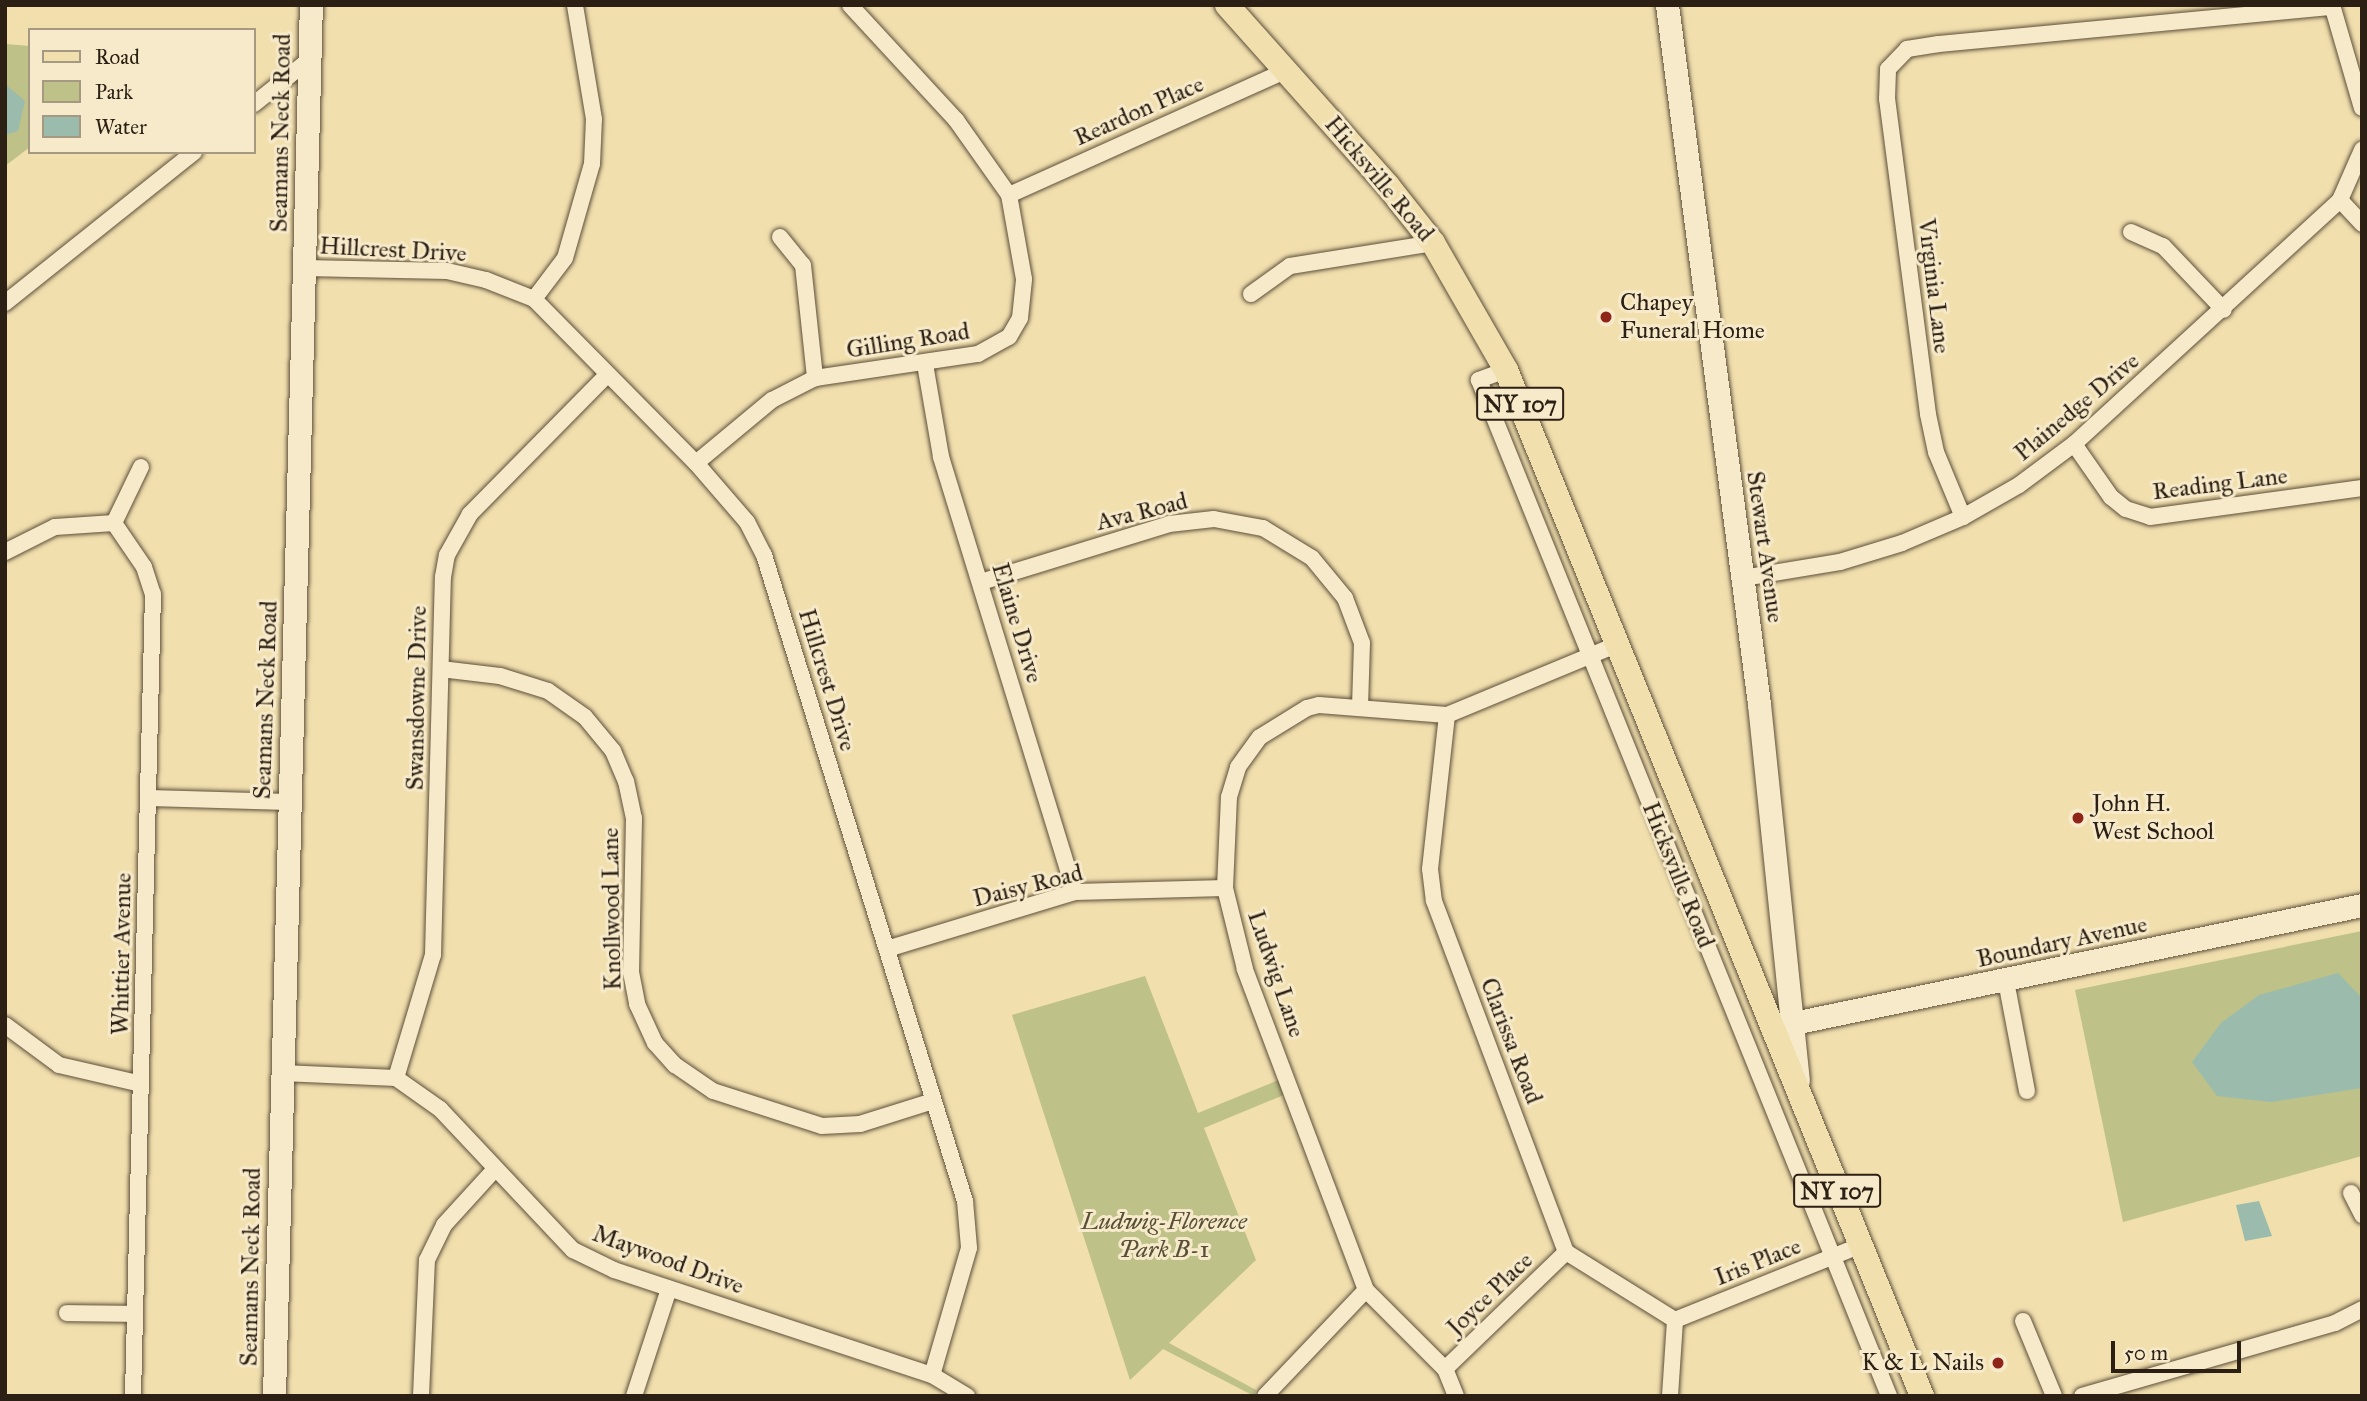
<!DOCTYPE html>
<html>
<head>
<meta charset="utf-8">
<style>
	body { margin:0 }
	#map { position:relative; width:2367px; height:1401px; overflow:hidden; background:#f1dfae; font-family:"IM FELL Great Primer",serif }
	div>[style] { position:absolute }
	.green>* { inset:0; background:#bec188 }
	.water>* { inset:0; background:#9bbcad }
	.roads { filter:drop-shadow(0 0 2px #5d4f3a) drop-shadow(0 0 2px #5d4f3a) }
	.minor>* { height:16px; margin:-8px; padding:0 8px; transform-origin:8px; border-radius:8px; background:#f6eaca }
	.secondary>* { height:23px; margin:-11.5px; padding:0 11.5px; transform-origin:11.5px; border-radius:11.5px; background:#f6eaca }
	.primary>* { height:24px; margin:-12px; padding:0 12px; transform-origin:12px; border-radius:12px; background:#f1dfae }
	.dots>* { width:19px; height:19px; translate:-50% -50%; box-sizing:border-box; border:4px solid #f6eaca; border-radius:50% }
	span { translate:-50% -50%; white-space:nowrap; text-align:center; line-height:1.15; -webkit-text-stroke:6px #f6eaca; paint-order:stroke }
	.shield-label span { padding:2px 5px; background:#f6eaca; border:2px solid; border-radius:5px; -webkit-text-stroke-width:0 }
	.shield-label { font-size:23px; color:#2c1f13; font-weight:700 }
	.street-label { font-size:24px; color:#2c1f13 }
	.poi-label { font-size:24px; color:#2c1f13 }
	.left { translate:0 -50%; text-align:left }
	.right { translate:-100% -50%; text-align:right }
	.park-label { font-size:24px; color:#585036; font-style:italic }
	.frame { position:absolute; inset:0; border:7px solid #2c1f13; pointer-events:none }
	.legend { position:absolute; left:28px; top:28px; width:228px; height:126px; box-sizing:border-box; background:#f6eaca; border:2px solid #a59981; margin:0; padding:9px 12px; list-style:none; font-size:21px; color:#2c1f13 }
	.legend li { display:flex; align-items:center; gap:14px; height:35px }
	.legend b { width:35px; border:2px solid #a59981 }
	.scale { position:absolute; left:2111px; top:1341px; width:130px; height:32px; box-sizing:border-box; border:4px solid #2c1f13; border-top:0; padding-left:9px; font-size:21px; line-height:24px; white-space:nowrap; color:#2c1f13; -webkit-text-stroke:5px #f6eaca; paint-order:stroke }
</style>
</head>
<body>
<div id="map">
	<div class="green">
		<i style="clip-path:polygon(5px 44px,30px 46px,30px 147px,5px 166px)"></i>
		<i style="clip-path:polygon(2362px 931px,2362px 1156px,2123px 1222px,2075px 990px)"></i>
		<i style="clip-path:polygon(1145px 976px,1198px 1113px,1286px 1077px,1291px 1092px,1204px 1128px,1256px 1260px,1169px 1343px,1256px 1390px,1254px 1396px,1163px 1349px,1130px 1380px,1012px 1015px)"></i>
	</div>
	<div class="water">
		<i style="clip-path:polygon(5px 84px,25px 101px,18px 131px,5px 135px)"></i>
		<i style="clip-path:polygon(2338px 973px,2362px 998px,2362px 1088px,2271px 1102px,2217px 1096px,2192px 1062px,2221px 1023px,2259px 995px)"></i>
		<i style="clip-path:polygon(2259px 1201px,2272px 1236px,2245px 1241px,2236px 1205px)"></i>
	</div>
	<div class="roads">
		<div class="minor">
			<i style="left:2332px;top:5px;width:107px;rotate:73.8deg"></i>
			<i style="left:254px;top:104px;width:70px;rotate:-38.7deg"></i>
			<i style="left:1009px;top:195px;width:305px;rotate:-24.2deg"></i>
			<i style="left:2340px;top:200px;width:33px;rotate:47deg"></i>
			<i style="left:2131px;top:232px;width:35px;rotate:24deg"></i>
			<i style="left:2163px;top:246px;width:88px;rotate:46.4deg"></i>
			<i style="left:780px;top:237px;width:36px;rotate:51deg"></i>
			<i style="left:803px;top:265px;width:114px;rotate:83.9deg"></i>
			<i style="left:304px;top:268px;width:143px;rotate:1.2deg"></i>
			<i style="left:447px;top:271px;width:40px;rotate:13deg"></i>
			<i style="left:486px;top:280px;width:52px;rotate:21.6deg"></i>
			<i style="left:534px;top:299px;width:231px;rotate:45.4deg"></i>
			<i style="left:696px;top:463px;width:78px;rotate:49.2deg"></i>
			<i style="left:747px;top:522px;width:37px;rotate:63deg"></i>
			<i style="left:764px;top:555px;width:677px;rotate:72.72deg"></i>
			<i style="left:965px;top:1201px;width:47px;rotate:85.1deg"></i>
			<i style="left:969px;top:1248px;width:132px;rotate:106.2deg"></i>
			<i style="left:1251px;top:294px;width:48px;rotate:-35.7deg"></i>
			<i style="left:1290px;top:266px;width:145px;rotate:-9.1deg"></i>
			<i style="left:534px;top:299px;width:51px;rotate:-52.9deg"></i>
			<i style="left:565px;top:258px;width:98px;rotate:-74deg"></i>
			<i style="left:592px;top:164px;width:45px;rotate:-87.5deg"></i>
			<i style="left:594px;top:119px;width:116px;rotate:-99.5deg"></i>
			<i style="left:5px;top:303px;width:242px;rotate:-38.6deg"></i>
			<i style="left:925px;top:364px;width:94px;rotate:80.2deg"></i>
			<i style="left:941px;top:457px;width:455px;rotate:72.9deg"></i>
			<i style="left:1506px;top:370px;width:29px;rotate:160deg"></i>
			<i style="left:1479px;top:380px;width:1096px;rotate:68.02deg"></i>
			<i style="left:2074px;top:444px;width:65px;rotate:55.1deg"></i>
			<i style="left:2111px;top:497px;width:19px;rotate:39deg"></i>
			<i style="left:2126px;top:509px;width:25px;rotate:18deg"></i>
			<i style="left:2150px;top:517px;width:214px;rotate:-7.8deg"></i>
			<i style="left:696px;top:463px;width:99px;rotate:-39.7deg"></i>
			<i style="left:772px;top:400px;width:48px;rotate:-27.1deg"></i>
			<i style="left:815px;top:378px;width:165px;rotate:-8.4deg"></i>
			<i style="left:978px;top:354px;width:35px;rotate:-29deg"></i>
			<i style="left:1009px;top:337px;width:22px;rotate:-60deg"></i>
			<i style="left:1020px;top:318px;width:39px;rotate:-84deg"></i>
			<i style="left:1024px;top:279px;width:85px;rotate:-100.1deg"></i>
			<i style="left:1009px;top:195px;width:92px;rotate:-125.2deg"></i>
			<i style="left:956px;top:120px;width:156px;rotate:-132.7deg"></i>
			<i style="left:1963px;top:517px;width:70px;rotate:-112.6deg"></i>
			<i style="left:1936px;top:452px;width:39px;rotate:-102deg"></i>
			<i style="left:1928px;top:414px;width:318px;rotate:-97.4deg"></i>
			<i style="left:1887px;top:99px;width:30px;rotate:-88deg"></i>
			<i style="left:1888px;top:69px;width:28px;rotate:-46deg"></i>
			<i style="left:1907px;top:49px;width:32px;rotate:-9deg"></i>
			<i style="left:1939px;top:44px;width:395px;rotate:-5.4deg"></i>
			<i style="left:114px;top:523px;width:53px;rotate:55.7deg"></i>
			<i style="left:144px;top:567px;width:28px;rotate:72deg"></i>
			<i style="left:153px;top:594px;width:802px;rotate:91.43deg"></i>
			<i style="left:114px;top:523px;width:62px;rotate:-64.3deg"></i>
			<i style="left:5px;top:552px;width:56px;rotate:-26.6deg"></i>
			<i style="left:55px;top:527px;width:59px;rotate:-3.9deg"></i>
			<i style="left:1743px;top:578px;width:98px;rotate:-9.4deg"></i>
			<i style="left:1840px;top:562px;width:65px;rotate:-17deg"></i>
			<i style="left:1902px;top:543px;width:66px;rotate:-23.1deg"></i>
			<i style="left:1963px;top:517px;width:64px;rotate:-29.7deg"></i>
			<i style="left:2019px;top:485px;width:69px;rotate:-36.7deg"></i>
			<i style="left:2074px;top:444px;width:361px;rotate:-42.5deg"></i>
			<i style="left:2340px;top:200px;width:55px;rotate:-66.3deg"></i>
			<i style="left:981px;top:582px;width:197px;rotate:-17.1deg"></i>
			<i style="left:1169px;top:524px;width:45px;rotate:-6.3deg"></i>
			<i style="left:1214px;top:519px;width:50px;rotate:10.4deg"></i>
			<i style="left:1263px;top:528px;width:57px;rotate:31.5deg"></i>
			<i style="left:1312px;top:558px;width:52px;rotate:50.5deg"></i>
			<i style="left:1345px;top:598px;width:48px;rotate:69.3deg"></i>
			<i style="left:1362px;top:643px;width:64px;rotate:91.8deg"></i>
			<i style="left:441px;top:669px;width:59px;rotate:6.8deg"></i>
			<i style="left:500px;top:676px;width:50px;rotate:17.4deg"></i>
			<i style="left:548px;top:691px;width:45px;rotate:35.1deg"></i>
			<i style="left:585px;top:717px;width:44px;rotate:50.5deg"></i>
			<i style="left:613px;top:751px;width:33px;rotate:67deg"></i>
			<i style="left:626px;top:781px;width:38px;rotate:78deg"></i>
			<i style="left:634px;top:818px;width:154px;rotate:91.1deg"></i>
			<i style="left:631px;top:972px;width:33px;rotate:79deg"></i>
			<i style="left:637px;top:1004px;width:43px;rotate:65.2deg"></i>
			<i style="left:655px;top:1043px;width:30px;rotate:48deg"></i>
			<i style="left:675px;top:1065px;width:46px;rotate:34.4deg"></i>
			<i style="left:713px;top:1091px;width:114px;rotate:17.8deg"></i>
			<i style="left:822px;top:1126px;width:38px;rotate:-3deg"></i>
			<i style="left:860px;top:1124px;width:77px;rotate:-17.5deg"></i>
			<i style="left:1447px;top:715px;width:155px;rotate:96.3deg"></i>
			<i style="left:1430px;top:869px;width:32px;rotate:83deg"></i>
			<i style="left:1434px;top:901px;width:375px;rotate:69.4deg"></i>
			<i style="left:1566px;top:1252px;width:128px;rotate:32deg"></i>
			<i style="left:149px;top:798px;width:140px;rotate:1.6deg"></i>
			<i style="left:887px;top:949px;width:196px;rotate:-16.9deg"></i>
			<i style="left:1075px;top:892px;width:150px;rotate:-1.5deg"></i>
			<i style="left:2006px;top:981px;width:112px;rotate:79.2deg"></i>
			<i style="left:5px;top:1025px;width:67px;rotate:36.5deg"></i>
			<i style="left:59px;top:1065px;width:84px;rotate:13deg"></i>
			<i style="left:282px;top:1073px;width:114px;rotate:2.5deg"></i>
			<i style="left:396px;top:1078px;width:54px;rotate:35.2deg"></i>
			<i style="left:440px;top:1109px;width:194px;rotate:46.7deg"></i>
			<i style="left:573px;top:1250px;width:46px;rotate:26deg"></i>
			<i style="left:614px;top:1270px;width:335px;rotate:18.3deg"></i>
			<i style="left:932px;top:1375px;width:41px;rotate:31deg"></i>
			<i style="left:396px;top:1078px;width:128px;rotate:-73.3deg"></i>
			<i style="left:433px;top:955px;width:378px;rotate:-88.5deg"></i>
			<i style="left:443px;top:577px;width:22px;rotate:-80deg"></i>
			<i style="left:447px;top:555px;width:47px;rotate:-60.7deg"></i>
			<i style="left:470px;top:514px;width:195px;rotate:-45.4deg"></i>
			<i style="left:2351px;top:1193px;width:25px;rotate:63deg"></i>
			<i style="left:67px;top:1313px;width:68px;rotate:0.8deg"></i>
			<i style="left:1675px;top:1320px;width:198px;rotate:-21.9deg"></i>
			<i style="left:2023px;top:1321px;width:81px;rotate:67.5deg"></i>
			<i style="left:1445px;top:1369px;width:168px;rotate:-44deg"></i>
			<i style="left:421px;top:1396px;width:136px;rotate:-87.5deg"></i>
			<i style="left:427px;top:1260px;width:39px;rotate:-64deg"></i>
			<i style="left:444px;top:1225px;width:74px;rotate:-47.7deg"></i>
			<i style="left:634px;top:1396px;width:113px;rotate:-71.9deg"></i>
			<i style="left:1265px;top:1396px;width:146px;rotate:-46.4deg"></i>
			<i style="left:1456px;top:1396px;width:29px;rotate:-112deg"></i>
			<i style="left:1445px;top:1369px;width:112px;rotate:-135deg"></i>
			<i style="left:1366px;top:1290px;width:343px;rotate:-110.7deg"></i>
			<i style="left:1245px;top:969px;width:83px;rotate:-103.9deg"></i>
			<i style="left:1225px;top:888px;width:91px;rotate:-87.5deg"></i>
			<i style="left:1229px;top:797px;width:31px;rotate:-73deg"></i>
			<i style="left:1238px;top:767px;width:37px;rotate:-54deg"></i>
			<i style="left:1260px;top:737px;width:55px;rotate:-31.7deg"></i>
			<i style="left:1307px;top:708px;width:12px;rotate:-14deg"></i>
			<i style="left:1319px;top:705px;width:128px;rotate:4.5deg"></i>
			<i style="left:1447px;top:715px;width:183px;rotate:-22.5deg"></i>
			<i style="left:1670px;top:1396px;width:76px;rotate:-86.2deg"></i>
			<i style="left:2082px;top:1396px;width:263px;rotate:-16.1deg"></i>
			<i style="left:2335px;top:1323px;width:30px;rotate:-27deg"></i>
		</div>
		<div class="secondary">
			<i style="left:1667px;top:5px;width:705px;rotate:82.5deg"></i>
			<i style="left:1759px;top:704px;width:378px;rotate:84.1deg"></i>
			<i style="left:1779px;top:1026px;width:595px;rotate:-11.73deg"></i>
			<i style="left:274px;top:1396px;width:1391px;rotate:-88.48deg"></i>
		</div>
		<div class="primary">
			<i style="left:1227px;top:5px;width:242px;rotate:48.3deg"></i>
			<i style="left:1388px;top:186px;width:73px;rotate:51.7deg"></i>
			<i style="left:1433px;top:243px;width:146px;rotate:60.1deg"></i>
			<i style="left:1506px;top:370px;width:1107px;rotate:67.93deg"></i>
		</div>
	</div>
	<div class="dots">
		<i style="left:1606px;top:317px;background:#8f2418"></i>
		<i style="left:2078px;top:818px;background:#8f2418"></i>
		<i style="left:1998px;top:1363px;background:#8f2418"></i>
	</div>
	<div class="shield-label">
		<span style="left:1520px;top:404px">NY 107</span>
		<span style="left:1837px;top:1191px">NY 107</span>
	</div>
	<div class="street-label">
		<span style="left:1139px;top:111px;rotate:-24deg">Reardon Place</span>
		<span style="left:281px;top:133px;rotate:-89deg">Seamans Neck Road</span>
		<span style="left:1379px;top:179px;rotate:50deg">Hicksville Road</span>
		<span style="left:393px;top:250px;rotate:3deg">Hillcrest Drive</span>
		<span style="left:1934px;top:286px;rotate:83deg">Virginia Lane</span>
		<span style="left:908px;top:341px;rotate:-9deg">Gilling Road</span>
		<span style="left:2077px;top:407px;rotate:-40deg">Plainedge Drive</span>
		<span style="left:2220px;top:484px;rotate:-7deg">Reading Lane</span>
		<span style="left:1142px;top:512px;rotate:-14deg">Ava Road</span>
		<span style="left:1765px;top:547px;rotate:82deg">Stewart Avenue</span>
		<span style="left:1017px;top:623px;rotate:73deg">Elaine Drive</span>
		<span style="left:827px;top:680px;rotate:73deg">Hillcrest Drive</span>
		<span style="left:417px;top:698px;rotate:-89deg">Swansdowne Drive</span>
		<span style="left:266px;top:700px;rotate:-88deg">Seamans Neck Road</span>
		<span style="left:1678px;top:875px;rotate:68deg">Hicksville Road</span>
		<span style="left:1028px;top:886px;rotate:-14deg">Daisy Road</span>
		<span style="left:612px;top:909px;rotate:-91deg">Knollwood Lane</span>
		<span style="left:2062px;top:942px;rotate:-12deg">Boundary Avenue</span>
		<span style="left:122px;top:954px;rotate:-89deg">Whittier Avenue</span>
		<span style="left:1276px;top:974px;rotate:71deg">Ludwig Lane</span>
		<span style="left:1511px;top:1041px;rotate:69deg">Clarissa Road</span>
		<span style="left:668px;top:1260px;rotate:20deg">Maywood Drive</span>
		<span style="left:1758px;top:1262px;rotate:-22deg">Iris Place</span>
		<span style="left:251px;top:1267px;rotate:-89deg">Seamans Neck Road</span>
		<span style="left:1490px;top:1294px;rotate:-44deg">Joyce Place</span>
	</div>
	<div class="poi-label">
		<span class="left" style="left:1620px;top:317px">Chapey<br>Funeral Home</span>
		<span class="left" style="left:2092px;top:818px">John H.<br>West School</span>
		<span class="right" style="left:1984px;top:1363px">K &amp; L Nails</span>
	</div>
	<div class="park-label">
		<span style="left:1164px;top:1236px">Ludwig-Florence<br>Park B-1</span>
	</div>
	<div class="frame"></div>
	<ul class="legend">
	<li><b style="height:9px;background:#f1dfae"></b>Road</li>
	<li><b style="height:19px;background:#bec188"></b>Park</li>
	<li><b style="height:19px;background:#9bbcad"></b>Water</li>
	</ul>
	<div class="scale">50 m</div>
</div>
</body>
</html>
